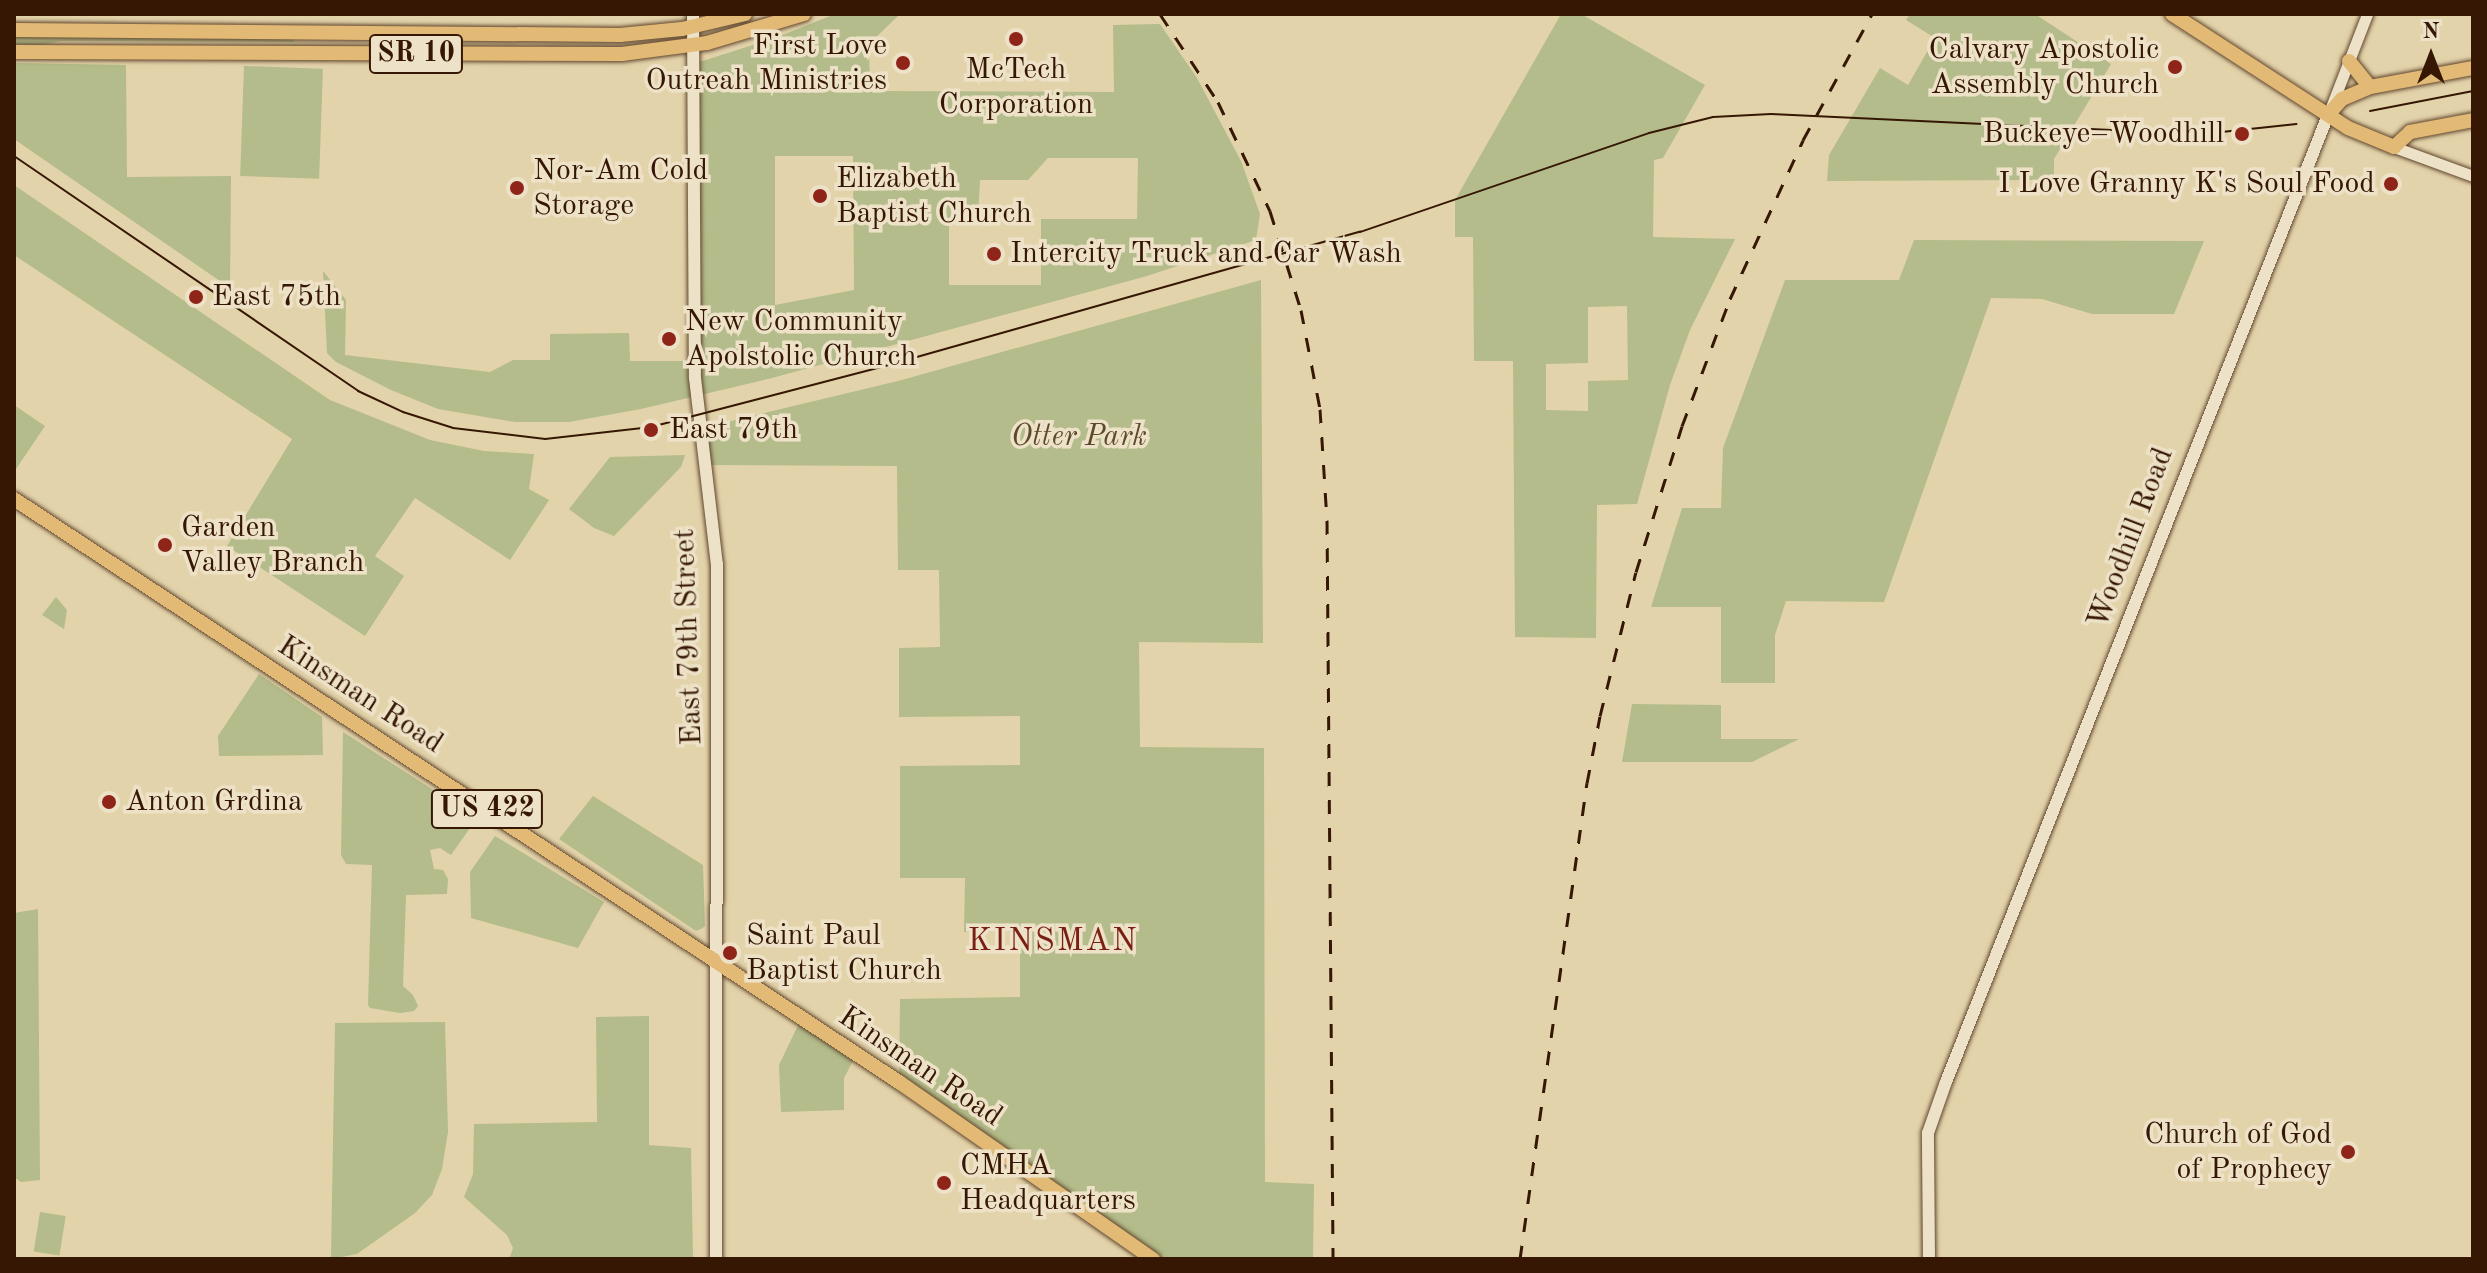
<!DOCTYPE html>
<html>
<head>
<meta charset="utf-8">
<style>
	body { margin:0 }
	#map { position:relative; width:2487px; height:1273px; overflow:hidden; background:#e3d3aa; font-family:"Old Standard TT",serif }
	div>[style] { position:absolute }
	.green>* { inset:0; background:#b3bc8a; transform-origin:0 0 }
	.roads { filter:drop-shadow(0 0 2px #61462d) drop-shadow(0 0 2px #61462d) }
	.tertiary>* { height:11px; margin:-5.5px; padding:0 5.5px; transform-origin:5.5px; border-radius:5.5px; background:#ede2c8 }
	.secondary>* { height:12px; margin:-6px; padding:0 6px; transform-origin:6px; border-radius:6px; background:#ede2c8 }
	.primary>* { height:14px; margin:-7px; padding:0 7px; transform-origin:7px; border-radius:7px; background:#e2ba75 }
	.tram>* { height:2px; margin:-1px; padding:0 1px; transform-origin:1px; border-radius:1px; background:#361703 }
	.rail>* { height:3px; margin-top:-1.5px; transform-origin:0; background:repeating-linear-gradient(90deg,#361703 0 14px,transparent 0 28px) }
	.dots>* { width:22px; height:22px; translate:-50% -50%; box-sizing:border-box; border:4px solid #ede2c8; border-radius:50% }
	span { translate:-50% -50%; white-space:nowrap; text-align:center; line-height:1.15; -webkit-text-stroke:7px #ede2c8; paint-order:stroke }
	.shield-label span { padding:2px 6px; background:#ede2c8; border:2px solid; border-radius:6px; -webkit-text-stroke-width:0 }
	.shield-label { font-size:28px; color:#361703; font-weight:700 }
	.poi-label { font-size:30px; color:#361703 }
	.right { translate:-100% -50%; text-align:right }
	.left { translate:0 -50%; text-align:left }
	.park-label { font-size:30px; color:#5c492c; font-style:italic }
	.street-label { font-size:30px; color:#361703 }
	.neighbourhood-label { font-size:32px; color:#7a1f14; letter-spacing:2px }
	.frame { position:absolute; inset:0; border:16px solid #361703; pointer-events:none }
	.north { position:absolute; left:2391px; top:16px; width:80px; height:80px; -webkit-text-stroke:6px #ede2c8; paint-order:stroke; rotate:0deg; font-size:22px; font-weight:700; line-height:32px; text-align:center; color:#361703 }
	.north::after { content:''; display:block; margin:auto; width:28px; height:36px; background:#361703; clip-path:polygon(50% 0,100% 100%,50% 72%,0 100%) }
</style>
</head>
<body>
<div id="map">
	<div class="green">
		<i style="clip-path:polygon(evenodd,835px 14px,900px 14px,869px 44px,870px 91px,1114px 92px,1113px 25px,1160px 24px,1197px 78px,1241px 161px,1260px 214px,1256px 240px,1147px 276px,772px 378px,641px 409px,569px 422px,515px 422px,438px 409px,391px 390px,336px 362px,327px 353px,323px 271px,346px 300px,345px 355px,490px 372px,513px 360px,550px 360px,550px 334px,629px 333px,630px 361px,695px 361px,693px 64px,775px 38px,835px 14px,775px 156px,853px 156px,854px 290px,775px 305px,775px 156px,835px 14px,1048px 158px,1138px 158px,1137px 219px,1041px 219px,1041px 285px,949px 285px,949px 220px,978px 219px,980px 180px,1028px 180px,1048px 158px)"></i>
		<i style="clip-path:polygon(evenodd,1561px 14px,1581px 14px,1705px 85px,1663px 158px,1654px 160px,1653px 237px,1735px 239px,1690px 330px,1670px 385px,1637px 504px,1597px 505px,1596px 638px,1515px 637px,1513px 361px,1474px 361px,1473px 237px,1455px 237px,1455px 200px,1561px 14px,1627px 306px,1628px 380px,1588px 381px,1588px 411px,1546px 410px,1546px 364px,1588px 363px,1588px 307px,1627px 306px)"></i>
		<i style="clip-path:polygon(1910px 14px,2035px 14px,2111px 64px,2054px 159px,2054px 180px,1827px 181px,1829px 155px,1880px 68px,1908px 85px,1935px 38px,1906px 20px)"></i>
		<i style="clip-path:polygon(14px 35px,294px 39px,294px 42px,61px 41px,43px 45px,14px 44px)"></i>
		<i style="clip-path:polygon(14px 63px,126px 65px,127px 177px,231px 176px,230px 288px,14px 139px)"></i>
		<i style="left:244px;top:66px;width:79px;height:110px;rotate:2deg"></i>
		<i style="clip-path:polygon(14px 185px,330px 400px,430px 440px,484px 451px,534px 454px,529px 489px,549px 500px,510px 560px,415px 498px,375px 556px,404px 576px,365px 636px,227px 546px,292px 439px,14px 255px)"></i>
		<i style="clip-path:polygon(1914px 240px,2204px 241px,2174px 314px,2092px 314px,2042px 299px,1991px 298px,1884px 602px,1786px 601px,1775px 635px,1775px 683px,1721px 683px,1721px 607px,1651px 607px,1682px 508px,1721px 508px,1723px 448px,1785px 280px,1899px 280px)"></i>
		<i style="clip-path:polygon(1261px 280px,1263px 643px,1139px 642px,1140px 747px,1264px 748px,1265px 1182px,1314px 1184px,1313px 1259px,1153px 1259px,899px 1082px,900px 999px,1020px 997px,1020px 932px,964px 932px,965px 878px,900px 878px,900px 766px,1020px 765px,1020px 716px,899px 717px,899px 648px,940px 647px,939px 570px,898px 570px,897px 466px,706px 465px,702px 428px,898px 381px)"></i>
		<i style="clip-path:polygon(14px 405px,45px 426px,14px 472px)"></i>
		<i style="clip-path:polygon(685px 455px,681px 467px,614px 536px,594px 528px,569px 509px,610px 457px)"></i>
		<i style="clip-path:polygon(56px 597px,67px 610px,64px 629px,42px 615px)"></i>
		<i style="clip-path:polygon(259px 674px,322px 717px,323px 755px,219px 756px,218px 736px)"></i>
		<i style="clip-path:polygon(1632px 704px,1721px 705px,1721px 739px,1799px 739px,1752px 762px,1622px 762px)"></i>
		<i style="clip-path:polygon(343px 732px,477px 818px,451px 855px,440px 848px,430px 850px,434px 869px,443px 870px,448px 879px,447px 894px,406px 895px,403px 986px,413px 995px,418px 1006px,414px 1011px,400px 1013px,370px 1008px,368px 1005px,372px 865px,346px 864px,341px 855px)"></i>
		<i style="clip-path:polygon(593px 796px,703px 865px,705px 926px,701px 929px,696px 931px,559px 839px)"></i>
		<i style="clip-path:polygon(495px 836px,604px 902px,578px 948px,471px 918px,470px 872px)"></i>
		<i style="clip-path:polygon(38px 909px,40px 1180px,21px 1182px,14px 1177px,14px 913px)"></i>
		<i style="clip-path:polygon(649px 1016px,649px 1145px,691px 1148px,693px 1259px,509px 1259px,513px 1248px,507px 1235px,464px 1197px,473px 1174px,474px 1124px,597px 1122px,596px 1017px)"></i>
		<i style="clip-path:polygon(801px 1019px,856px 1055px,844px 1078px,844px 1110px,781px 1112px,779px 1065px)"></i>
		<i style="clip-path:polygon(445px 1022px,448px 1132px,442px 1169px,432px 1195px,415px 1213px,357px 1254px,331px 1259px,335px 1023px)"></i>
		<i style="left:40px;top:1212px;width:26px;height:40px;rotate:9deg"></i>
	</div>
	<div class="roads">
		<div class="tertiary">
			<i style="left:2331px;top:107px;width:100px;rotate:-68.8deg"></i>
			<i style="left:2394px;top:147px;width:84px;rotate:20.2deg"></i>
		</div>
		<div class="secondary">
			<i style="left:693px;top:14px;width:364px;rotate:89.7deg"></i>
			<i style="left:695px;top:378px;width:187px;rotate:83.3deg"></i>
			<i style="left:717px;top:564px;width:695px;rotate:90.08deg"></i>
			<i style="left:1929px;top:1259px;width:126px;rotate:-90.5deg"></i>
			<i style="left:1928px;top:1133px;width:54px;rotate:-70.6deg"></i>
			<i style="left:1946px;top:1082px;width:1040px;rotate:-68.44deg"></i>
		</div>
		<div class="primary">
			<i style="left:2172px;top:14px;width:210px;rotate:32.9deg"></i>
			<i style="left:2348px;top:128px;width:50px;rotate:22.4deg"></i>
			<i style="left:2394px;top:147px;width:22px;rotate:-43deg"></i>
			<i style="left:2410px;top:132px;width:64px;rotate:-10.8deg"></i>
			<i style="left:14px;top:30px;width:606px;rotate:0.47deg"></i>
			<i style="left:620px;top:35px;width:62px;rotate:-5.5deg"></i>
			<i style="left:682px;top:29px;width:65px;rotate:-13.4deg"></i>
			<i style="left:14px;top:52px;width:608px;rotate:0.19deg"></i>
			<i style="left:622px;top:54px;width:86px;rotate:-7.4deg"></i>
			<i style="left:707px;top:43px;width:101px;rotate:-16.6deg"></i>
			<i style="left:2349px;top:61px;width:33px;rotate:51deg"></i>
			<i style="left:2328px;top:115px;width:21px;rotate:-49deg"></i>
			<i style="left:2342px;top:99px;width:30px;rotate:-23deg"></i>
			<i style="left:2370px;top:87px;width:105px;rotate:-10.5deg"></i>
			<i style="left:14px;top:499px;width:1060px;rotate:33.38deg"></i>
			<i style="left:899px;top:1082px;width:310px;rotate:34.9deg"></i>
		</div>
	</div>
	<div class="tram">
		<i style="left:2370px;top:111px;width:105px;rotate:-11deg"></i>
		<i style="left:14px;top:156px;width:417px;rotate:34.3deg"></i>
		<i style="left:358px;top:391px;width:50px;rotate:25deg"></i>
		<i style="left:403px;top:412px;width:52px;rotate:17.7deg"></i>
		<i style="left:453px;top:428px;width:93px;rotate:6.8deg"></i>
		<i style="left:545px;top:439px;width:107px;rotate:-6.5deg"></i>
		<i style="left:651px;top:427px;width:242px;rotate:-14.6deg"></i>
		<i style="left:885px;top:366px;width:494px;rotate:-15.8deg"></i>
		<i style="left:1360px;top:232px;width:305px;rotate:-18.9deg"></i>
		<i style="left:1649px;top:133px;width:66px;rotate:-14deg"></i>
		<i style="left:1713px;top:117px;width:58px;rotate:-3deg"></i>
		<i style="left:1771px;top:114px;width:432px;rotate:2.7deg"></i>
		<i style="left:2203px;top:134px;width:94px;rotate:-6.1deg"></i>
	</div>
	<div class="rail">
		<i style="left:1160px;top:14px;width:105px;rotate:56.6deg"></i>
		<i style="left:1218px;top:102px;width:121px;rotate:64.5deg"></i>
		<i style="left:1270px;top:211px;width:104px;rotate:72.6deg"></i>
		<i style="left:1301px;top:310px;width:101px;rotate:79.1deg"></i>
		<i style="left:1320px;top:409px;width:111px;rotate:86.4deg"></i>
		<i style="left:1327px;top:520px;width:739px;rotate:89.53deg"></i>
		<i style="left:1520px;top:1259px;width:481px;rotate:-82deg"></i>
		<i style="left:1587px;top:783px;width:68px;rotate:-79deg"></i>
		<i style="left:1600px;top:716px;width:148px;rotate:-76deg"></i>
		<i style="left:1636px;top:572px;width:153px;rotate:-72.5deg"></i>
		<i style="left:1682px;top:426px;width:136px;rotate:-69.3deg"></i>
		<i style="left:1730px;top:299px;width:175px;rotate:-65.3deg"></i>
		<i style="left:1803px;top:140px;width:144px;rotate:-61.3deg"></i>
	</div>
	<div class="dots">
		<i style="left:1016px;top:39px;background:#8f2418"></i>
		<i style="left:903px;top:63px;background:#8f2418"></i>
		<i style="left:2175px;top:67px;background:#8f2418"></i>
		<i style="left:2242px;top:134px;background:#8f2418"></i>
		<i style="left:2391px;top:184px;background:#8f2418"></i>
		<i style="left:517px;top:188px;background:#8f2418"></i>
		<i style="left:820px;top:196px;background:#8f2418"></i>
		<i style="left:994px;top:254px;background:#8f2418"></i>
		<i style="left:196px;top:297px;background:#8f2418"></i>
		<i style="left:669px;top:339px;background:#8f2418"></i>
		<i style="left:651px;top:430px;background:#8f2418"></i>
		<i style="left:165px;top:545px;background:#8f2418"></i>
		<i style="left:109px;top:802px;background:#8f2418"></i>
		<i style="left:730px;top:953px;background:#8f2418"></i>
		<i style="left:2348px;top:1152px;background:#8f2418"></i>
		<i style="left:944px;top:1183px;background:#8f2418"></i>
	</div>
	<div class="shield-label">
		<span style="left:416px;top:54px">SR 10</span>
		<span style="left:487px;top:809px">US 422</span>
	</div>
	<div class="poi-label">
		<span class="right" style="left:887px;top:63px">First Love<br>Outreah Ministries</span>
		<span class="right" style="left:2159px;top:67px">Calvary Apostolic<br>Assembly Church</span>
		<span style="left:1016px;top:87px">McTech<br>Corporation</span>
		<span class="right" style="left:2224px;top:134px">Buckeye–Woodhill</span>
		<span class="left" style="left:533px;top:188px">Nor-Am Cold<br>Storage</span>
		<span class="left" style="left:836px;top:196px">Elizabeth<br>Baptist Church</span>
		<span class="right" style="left:2375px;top:184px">I Love Granny K's Soul Food</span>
		<span class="left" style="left:1010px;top:254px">Intercity Truck and Car Wash</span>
		<span class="left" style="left:212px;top:297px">East 75th</span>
		<span class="left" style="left:685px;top:339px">New Community<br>Apolstolic Church</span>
		<span class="left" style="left:669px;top:430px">East 79th</span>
		<span class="left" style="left:181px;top:545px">Garden<br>Valley Branch</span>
		<span class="left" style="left:125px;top:802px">Anton Grdina</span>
		<span class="left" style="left:746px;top:953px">Saint Paul<br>Baptist Church</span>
		<span class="right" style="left:2332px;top:1152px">Church of God<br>of Prophecy</span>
		<span class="left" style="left:960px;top:1183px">CMHA<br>Headquarters</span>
	</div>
	<div class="park-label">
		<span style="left:1079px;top:437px">Otter Park</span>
	</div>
	<div class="street-label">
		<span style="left:2131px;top:538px;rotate:-69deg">Woodhill Road</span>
		<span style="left:689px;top:637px;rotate:-92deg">East 79th Street</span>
		<span style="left:360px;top:695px;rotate:33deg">Kinsman Road</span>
		<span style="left:920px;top:1067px;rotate:34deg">Kinsman Road</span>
	</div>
	<div class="neighbourhood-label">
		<span style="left:1053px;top:942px">KINSMAN</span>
	</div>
	<div class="frame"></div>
	<div class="north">N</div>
</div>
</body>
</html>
